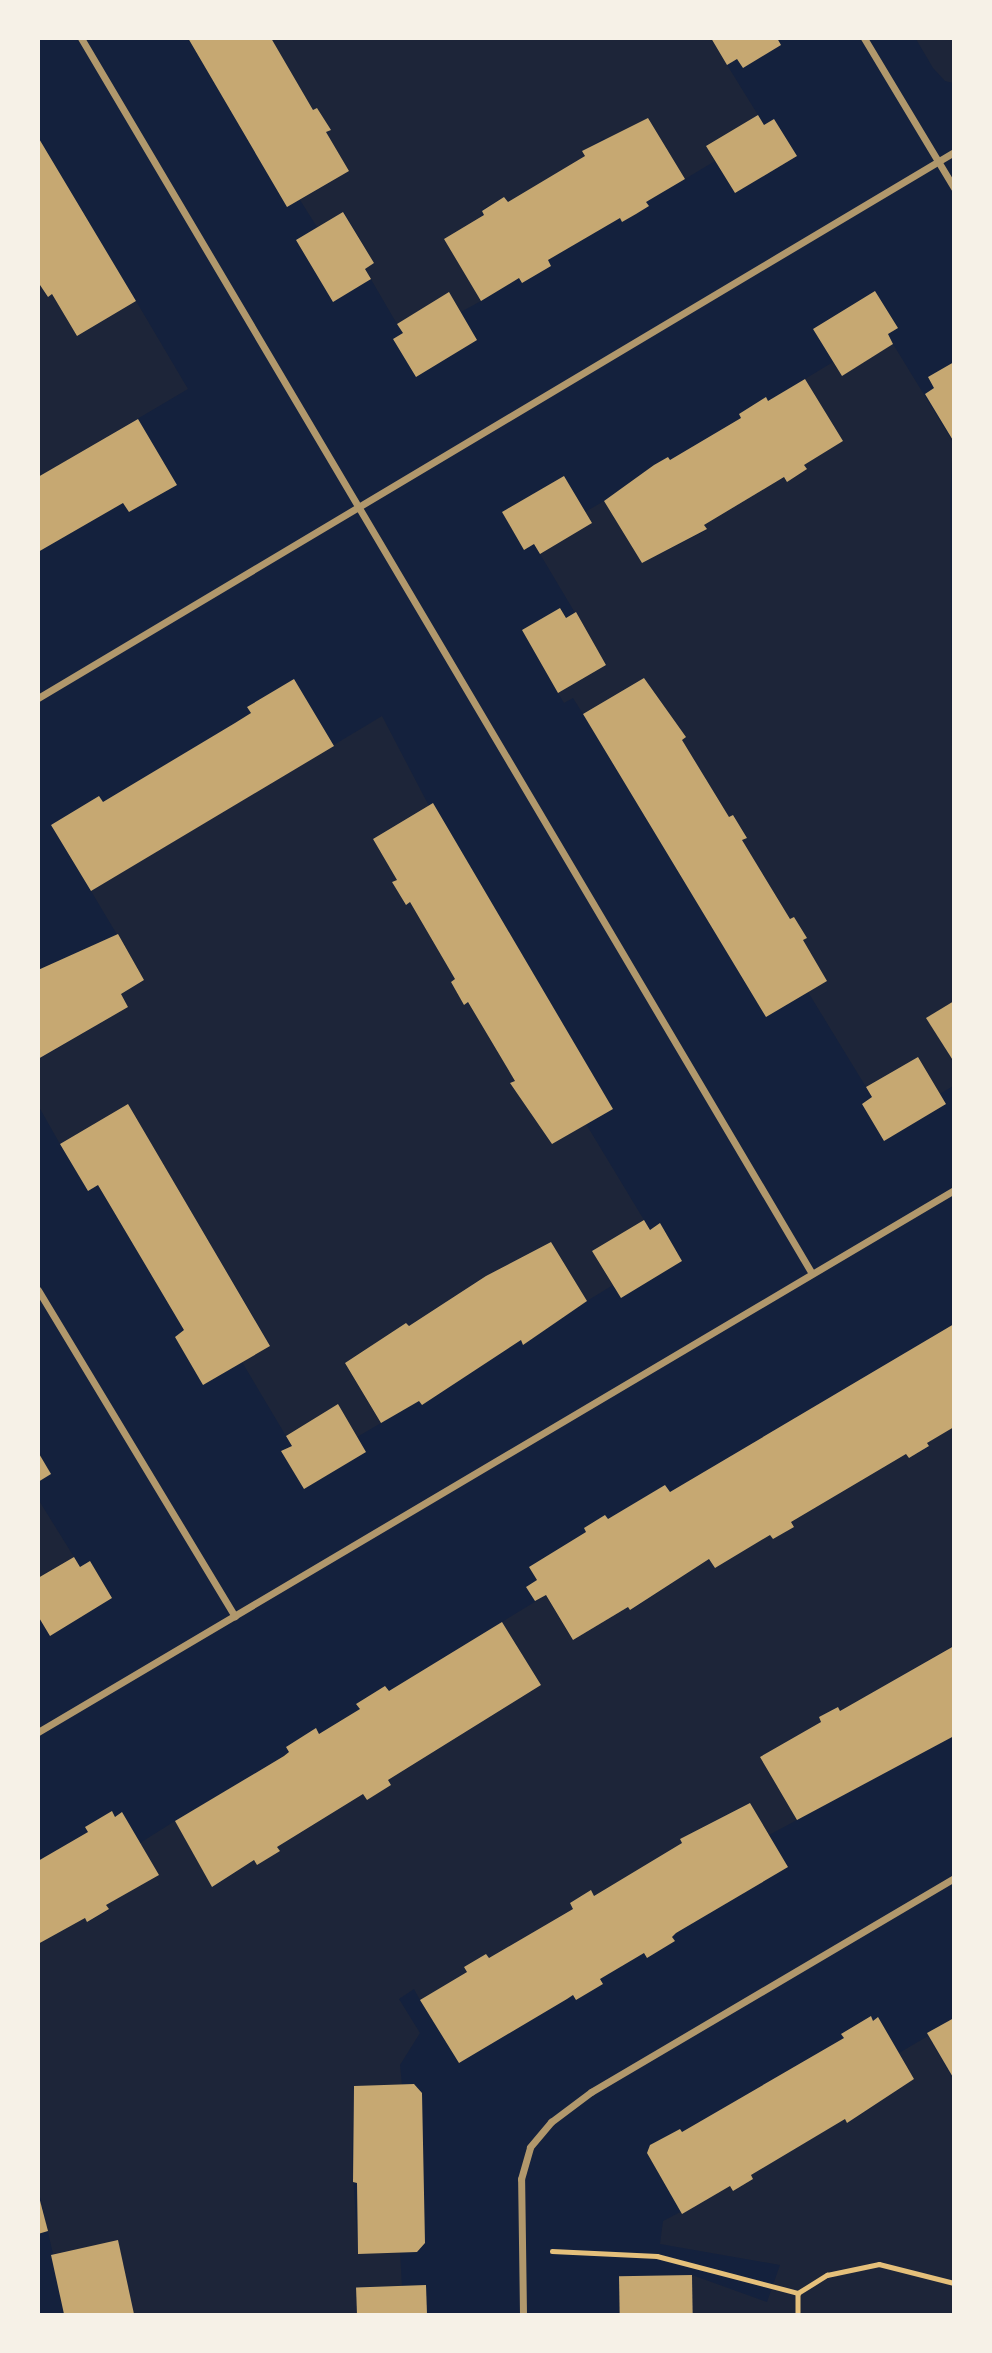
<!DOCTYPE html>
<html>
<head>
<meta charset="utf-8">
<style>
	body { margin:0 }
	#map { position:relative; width:992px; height:2353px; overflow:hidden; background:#14213d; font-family:Overpass,sans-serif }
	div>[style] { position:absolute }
	.green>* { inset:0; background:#1d2539 }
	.building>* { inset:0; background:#c6a872; transform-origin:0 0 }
	.path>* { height:4.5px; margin:-2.25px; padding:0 2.25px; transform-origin:2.25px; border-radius:2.25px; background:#e5c07b }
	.minor>* { height:7px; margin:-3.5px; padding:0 3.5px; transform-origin:3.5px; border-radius:3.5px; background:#b1986c }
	span { translate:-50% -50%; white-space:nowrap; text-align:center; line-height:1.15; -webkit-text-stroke:5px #f6f1e7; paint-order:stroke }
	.frame { position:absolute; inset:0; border:40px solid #f6f1e7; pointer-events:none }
</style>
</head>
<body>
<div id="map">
	<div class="green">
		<i style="clip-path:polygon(271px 39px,711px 39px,758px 115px,707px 147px,715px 161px,685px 179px,648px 118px,607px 142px,604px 138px,583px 151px,585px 156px,508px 202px,504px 197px,482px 210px,481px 301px,461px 312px,449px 293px,397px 324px,365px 269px,374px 263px,344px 212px,317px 227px,300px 200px,349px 171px,326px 132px,330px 129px,317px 108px,313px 110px)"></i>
		<i style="clip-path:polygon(916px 39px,953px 39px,953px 83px,945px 81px,933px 68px)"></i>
		<i style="clip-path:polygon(38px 282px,47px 297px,52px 294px,77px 336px,136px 301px,188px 389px,39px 477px)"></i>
		<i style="clip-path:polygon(893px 344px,953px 442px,950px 497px,954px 1001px,927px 1018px,953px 1062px,953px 1086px,940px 1094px,918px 1057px,866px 1087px,808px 992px,803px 940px,807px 938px,794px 917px,790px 919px,742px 840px,747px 837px,733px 815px,729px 817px,682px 740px,685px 736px,644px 678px,583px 714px,573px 698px,564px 703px,558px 693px,606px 665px,540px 554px,592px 523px,585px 512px,604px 501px,642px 563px,707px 530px,704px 525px,784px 477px,788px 481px,807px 469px,804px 465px,843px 441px,805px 379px,833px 362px,842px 375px)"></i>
		<i style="clip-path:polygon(382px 716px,429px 806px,373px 839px,397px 880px,392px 882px,405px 904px,410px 902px,455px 979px,451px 982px,464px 1004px,468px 1002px,515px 1081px,511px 1084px,552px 1144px,586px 1124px,644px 1220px,592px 1251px,613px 1285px,587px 1301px,551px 1242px,486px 1276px,409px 1326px,406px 1323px,346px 1364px,381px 1423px,357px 1437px,338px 1404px,286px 1436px,242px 1362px,270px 1345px,128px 1105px,60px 1144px,39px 1107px,39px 1059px,128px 1007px,121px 994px,144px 980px,91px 891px)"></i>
		<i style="clip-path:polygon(953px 1427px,953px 1646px,840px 1711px,837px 1707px,819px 1717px,821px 1722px,760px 1757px,797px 1820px,769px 1835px,749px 1803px,680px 1839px,682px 1843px,594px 1896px,591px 1891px,570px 1903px,573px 1909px,489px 1958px,486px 1954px,465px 1967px,467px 1972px,420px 2000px,414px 1989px,399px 1999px,420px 2033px,400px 2065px,402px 2085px,354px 2086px,352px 2157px,358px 2254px,400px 2252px,402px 2286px,356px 2287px,357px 2314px,134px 2314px,118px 2241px,53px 2254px,38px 2188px,38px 1944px,85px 1918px,88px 1922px,109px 1910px,106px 1905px,159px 1875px,140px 1843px,175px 1821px,213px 1887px,254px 1860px,257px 1865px,279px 1850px,277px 1847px,363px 1794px,367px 1799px,391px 1785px,388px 1780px,541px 1685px,502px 1622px,546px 1595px,573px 1640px,628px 1607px,631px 1610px,709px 1559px,715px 1568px,770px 1535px,773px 1539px,793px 1527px,791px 1522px,906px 1454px,909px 1458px,929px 1447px,927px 1443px)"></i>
		<i style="clip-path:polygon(38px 1499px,74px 1557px,38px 1578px)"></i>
		<i style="clip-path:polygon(928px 2036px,953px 2079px,953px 2314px,693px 2314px,692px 2275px,767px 2302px,780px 2265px,660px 2244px,663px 2221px,730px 2186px,733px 2191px,753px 2179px,751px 2175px,845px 2119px,848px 2123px,914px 2079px,899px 2053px)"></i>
	</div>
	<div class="building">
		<i style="clip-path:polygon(188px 38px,271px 38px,313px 110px,317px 108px,331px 130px,326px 132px,349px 171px,287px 207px)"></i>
		<i style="clip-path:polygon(711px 38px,777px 38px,781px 45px,743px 68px,737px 59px,727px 65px)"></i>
		<i style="clip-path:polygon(758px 115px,764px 125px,774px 119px,797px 156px,735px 193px,706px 146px)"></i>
		<i style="clip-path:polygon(648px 118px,685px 179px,646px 202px,649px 206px,636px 214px,622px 222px,620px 218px,548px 260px,551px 266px,522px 283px,519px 278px,481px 301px,444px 239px,484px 215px,482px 211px,504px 197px,508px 202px,585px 156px,582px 151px)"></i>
		<i style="clip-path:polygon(38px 137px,136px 301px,77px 336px,52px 294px,48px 297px,38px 282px)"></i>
		<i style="clip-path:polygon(343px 212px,374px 263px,365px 269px,371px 279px,333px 302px,296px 240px)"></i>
		<i style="clip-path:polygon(875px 291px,898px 328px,888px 334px,893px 344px,842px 376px,813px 329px)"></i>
		<i style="clip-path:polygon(449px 292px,477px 340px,416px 377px,393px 339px,403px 333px,397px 324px)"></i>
		<i style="clip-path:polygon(954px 362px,954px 442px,925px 394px,934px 388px,928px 377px)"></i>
		<i style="clip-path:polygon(805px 379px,843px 441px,804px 465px,807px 469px,787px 482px,784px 477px,704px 525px,707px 529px,642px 563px,604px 501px,654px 465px,668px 457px,670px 460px,741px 418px,739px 414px,766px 397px,768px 401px)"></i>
		<i style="clip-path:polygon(138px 419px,177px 485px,129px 512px,123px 503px,38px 552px,38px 477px)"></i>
		<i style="clip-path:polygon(564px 476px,592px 523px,540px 554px,534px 544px,524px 550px,502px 512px)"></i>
		<i style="clip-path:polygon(560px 608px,566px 618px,576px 612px,606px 665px,558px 693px,522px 630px)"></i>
		<i style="clip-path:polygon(644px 678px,686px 737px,682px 740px,729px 817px,733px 815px,747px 838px,742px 840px,790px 919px,794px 917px,807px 938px,803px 940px,827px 981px,766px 1017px,583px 714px)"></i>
		<i style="clip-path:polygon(294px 679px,334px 746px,91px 891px,51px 825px,99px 796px,103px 802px,235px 723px,251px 713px,247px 707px)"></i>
		<i style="clip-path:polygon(433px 803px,613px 1109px,552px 1144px,510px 1083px,515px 1081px,468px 1002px,464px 1005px,451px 982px,455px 979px,410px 902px,406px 905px,392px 882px,397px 880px,373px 839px)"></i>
		<i style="clip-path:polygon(118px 934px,144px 980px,121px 994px,128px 1007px,38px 1059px,38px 970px)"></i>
		<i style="clip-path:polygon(954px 1001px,954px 1062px,926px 1018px)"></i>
		<i style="clip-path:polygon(918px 1057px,946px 1104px,884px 1141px,862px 1104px,872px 1097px,866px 1087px)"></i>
		<i style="clip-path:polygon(128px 1104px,270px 1346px,203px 1385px,175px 1337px,184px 1330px,98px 1185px,88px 1191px,60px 1144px)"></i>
		<i style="clip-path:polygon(644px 1220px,650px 1230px,660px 1223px,682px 1261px,621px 1298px,592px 1251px)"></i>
		<i style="clip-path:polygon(551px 1242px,587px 1301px,523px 1345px,521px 1340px,422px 1405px,419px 1401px,381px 1423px,345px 1363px,406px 1323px,409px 1326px,486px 1276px)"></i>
		<i style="clip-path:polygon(954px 1324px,954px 1427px,927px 1443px,929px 1446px,909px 1458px,906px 1454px,791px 1522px,794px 1527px,773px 1539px,770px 1535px,715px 1568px,709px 1559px,630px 1610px,628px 1607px,573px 1640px,546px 1595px,535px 1601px,526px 1587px,537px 1580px,529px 1567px,586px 1532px,584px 1528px,605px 1515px,608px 1519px,665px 1485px,670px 1492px)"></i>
		<i style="clip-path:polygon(338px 1404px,366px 1452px,304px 1489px,281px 1451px,292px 1446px,286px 1436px)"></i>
		<i style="clip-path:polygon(38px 1452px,51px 1474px,38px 1482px)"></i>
		<i style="clip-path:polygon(74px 1557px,80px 1567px,90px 1561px,112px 1598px,50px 1636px,38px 1616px,38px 1578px)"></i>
		<i style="clip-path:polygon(502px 1622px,541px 1685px,388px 1780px,391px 1785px,367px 1800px,363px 1794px,277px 1847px,280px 1851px,257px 1865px,254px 1860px,212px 1887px,175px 1821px,284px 1756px,289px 1752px,286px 1747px,316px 1728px,319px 1734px,360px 1709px,356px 1704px,385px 1686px,389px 1691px)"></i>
		<i style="clip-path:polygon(954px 1646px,954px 1736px,797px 1820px,760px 1757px,821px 1722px,819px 1717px,838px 1707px,840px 1711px)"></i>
		<i style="clip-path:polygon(750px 1803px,788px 1867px,676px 1933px,672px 1937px,675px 1941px,647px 1958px,644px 1953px,600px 1979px,603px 1984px,576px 2000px,573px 1995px,567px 1999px,459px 2063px,420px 2000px,467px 1972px,464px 1967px,486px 1954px,489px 1958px,573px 1909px,570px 1903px,591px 1890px,594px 1896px,682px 1843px,680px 1839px)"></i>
		<i style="clip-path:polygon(112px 1811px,115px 1817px,122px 1812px,159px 1875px,106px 1905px,109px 1909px,87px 1922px,85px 1918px,38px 1944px,38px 1861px,88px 1832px,85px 1827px)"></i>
		<i style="clip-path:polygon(871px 2016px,873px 2021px,878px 2017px,914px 2079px,847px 2123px,845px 2119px,751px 2175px,753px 2179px,733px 2191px,730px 2186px,682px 2214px,647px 2153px,650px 2145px,680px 2129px,682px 2132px,844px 2038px,841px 2034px)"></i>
		<i style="clip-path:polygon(954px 2018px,954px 2079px,927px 2033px)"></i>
		<i style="clip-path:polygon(414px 2084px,422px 2093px,425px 2243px,417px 2252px,358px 2254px,357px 2183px,353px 2182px,354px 2086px)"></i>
		<i style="clip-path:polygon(38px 2193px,48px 2231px,38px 2234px)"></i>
		<i style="clip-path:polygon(118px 2240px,134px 2314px,64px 2314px,51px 2255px)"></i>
		<i style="left:692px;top:2275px;width:39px;height:73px;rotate:89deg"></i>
		<i style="left:426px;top:2285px;width:29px;height:70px;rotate:88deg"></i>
	</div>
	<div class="path">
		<i style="left:552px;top:2251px;width:105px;rotate:2.7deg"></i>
		<i style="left:657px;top:2256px;width:146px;rotate:14.7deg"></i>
		<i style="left:798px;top:2293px;width:34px;rotate:-32deg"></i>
		<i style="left:827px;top:2275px;width:53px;rotate:-11.9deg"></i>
		<i style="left:879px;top:2264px;width:77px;rotate:14.2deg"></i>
		<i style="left:798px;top:2293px;width:21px;rotate:90deg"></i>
	</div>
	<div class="minor">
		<i style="left:81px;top:38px;width:1434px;rotate:59.39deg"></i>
		<i style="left:864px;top:38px;width:175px;rotate:59deg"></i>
		<i style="left:38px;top:698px;width:1066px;rotate:-30.8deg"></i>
		<i style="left:38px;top:1290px;width:381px;rotate:58.9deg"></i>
		<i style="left:38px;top:1732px;width:1064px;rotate:-30.61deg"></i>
		<i style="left:523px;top:2314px;width:135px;rotate:-90.8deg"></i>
		<i style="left:521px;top:2179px;width:33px;rotate:-74deg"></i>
		<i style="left:530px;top:2147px;width:33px;rotate:-50deg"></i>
		<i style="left:551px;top:2122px;width:50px;rotate:-36.9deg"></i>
		<i style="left:591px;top:2092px;width:421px;rotate:-30.5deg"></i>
	</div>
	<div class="frame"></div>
</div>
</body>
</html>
